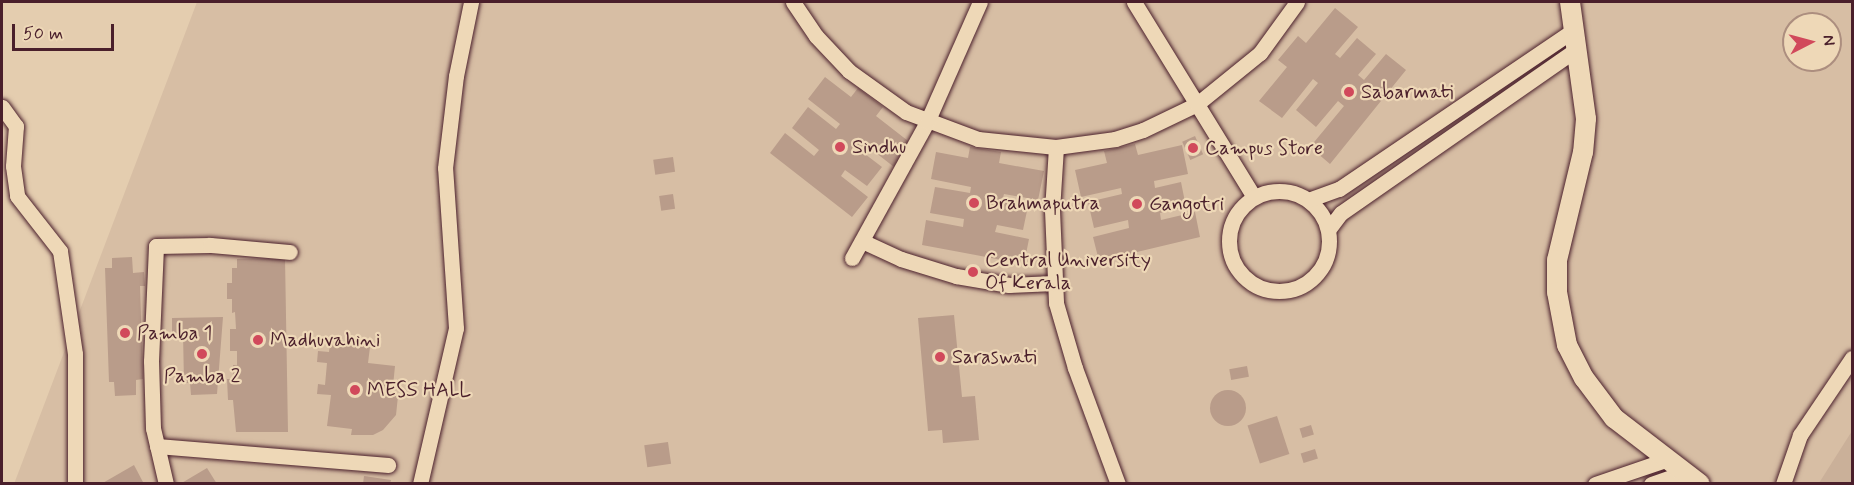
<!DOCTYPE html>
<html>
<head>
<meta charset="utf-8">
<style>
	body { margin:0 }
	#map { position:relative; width:1854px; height:485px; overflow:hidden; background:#e4cdaf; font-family:Mynerve,sans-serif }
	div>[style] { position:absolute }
	.built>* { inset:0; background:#d7bea4 }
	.green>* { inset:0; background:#cab099 }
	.building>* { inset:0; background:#b99c8a; transform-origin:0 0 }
	.round { border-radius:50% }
	.roads { filter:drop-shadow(0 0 2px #4a1f2b) drop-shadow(0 0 2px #4a1f2b) }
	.minor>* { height:15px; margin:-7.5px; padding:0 7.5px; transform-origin:7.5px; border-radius:7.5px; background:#eed8b7 }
	.minor>.ring { margin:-7.5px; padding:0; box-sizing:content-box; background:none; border:15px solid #eed8b7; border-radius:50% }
	.major>* { height:20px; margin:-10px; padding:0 10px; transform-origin:10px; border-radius:10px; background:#eed8b7 }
	.dots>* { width:16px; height:16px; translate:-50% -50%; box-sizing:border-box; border:3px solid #eed8b7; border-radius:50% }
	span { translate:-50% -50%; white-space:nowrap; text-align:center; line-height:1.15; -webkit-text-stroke:4.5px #eed8b7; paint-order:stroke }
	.poi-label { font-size:20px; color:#4a1f2b }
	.left { translate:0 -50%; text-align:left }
	.frame { position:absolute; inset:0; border:3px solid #4a1f2b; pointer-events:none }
	.north { position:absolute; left:1782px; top:12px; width:60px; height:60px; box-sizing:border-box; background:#eed8b7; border:2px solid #ac8e7f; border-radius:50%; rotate:84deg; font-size:16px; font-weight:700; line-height:24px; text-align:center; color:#4a1f2b }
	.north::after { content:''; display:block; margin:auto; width:21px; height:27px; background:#d1495b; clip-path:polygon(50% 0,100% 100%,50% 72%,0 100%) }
	.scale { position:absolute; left:12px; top:24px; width:102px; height:27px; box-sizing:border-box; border:3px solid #4a1f2b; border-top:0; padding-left:8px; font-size:18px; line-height:21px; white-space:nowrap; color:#4a1f2b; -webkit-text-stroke:4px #eed8b7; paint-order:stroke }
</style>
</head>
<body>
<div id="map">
	<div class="built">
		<i style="clip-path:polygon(evenodd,197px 2px,1852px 2px,1852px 483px,14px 484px,197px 2px,1794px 24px,1830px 24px,1830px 60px,1794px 60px,1794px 24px)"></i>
	</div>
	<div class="green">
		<i style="clip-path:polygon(1852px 431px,1852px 483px,1819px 483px)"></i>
	</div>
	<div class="building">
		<i style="clip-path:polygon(1335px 8px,1358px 27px,1335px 54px,1340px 58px,1357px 38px,1376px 54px,1358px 75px,1364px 80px,1386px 54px,1406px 70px,1330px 164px,1310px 147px,1344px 106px,1338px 101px,1316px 127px,1296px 110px,1318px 83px,1313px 79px,1282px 118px,1259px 101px,1287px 67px,1278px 60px,1298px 36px,1306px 43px)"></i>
		<i style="clip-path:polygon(825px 77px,851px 97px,858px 88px,883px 107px,876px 116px,912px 144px,894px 167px,866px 145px,861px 151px,882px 167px,867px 186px,845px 170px,841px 176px,868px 197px,852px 217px,770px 153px,785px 133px,814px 156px,819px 150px,792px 128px,808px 107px,836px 129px,840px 124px,808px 99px)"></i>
		<i style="left:1195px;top:136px;width:20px;height:14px;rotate:66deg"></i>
		<i style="clip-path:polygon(1135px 144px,1138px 155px,1182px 145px,1188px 174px,1154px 181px,1155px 188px,1181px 182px,1186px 207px,1160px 213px,1161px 220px,1195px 212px,1200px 237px,1099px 261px,1093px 237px,1129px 228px,1128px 220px,1094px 228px,1088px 202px,1122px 194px,1121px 188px,1081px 197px,1075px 170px,1107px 163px,1104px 151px)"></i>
		<i style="clip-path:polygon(970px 147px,1001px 152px,999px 163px,1044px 171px,1038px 200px,1004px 194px,1002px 201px,1028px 206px,1023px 230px,997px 225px,995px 232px,1029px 239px,1024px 264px,922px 245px,926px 220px,963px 227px,964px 219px,930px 213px,935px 187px,970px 193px,971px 187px,931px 179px,936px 152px,968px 158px)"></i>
		<i style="left:673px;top:157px;width:15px;height:20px;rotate:82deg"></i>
		<i style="left:673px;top:194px;width:15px;height:14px;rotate:82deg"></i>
		<i style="clip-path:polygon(132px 257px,133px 273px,144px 272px,145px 286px,140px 286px,143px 379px,136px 380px,136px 395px,115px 396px,114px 382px,109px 382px,105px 268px,112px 268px,112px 258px)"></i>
		<i style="clip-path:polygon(285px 258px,288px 432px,236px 432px,233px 400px,228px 400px,227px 379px,233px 379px,233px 365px,237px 365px,237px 351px,230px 351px,230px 329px,236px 329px,235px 312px,232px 313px,232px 299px,227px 299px,227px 283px,232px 283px,232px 268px,237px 268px,237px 259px)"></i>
		<i style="clip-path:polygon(954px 315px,962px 397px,975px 396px,979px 440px,943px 443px,942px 430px,928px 431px,918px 318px)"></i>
		<i style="clip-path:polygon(223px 317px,217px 394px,191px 395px,190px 383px,184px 383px,183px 333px,172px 333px,172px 318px)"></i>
		<i style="clip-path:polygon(330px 342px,370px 347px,368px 363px,395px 366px,392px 396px,398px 396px,396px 415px,383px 430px,373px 435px,351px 435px,352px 429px,327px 426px,331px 395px,317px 394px,318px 384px,325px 385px,327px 363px,317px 362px,318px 351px,329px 352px)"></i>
		<i style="left:1247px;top:366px;width:11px;height:18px;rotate:80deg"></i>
		<i class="round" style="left:1210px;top:390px;width:36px;height:36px"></i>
		<i style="left:1277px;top:416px;width:40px;height:31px;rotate:72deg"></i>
		<i style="left:1311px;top:425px;width:10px;height:12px;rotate:73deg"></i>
		<i style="left:668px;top:442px;width:22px;height:24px;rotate:82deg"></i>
		<i style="left:1315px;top:449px;width:10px;height:15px;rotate:73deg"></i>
		<i style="clip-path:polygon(134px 465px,144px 484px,101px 484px)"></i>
		<i style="clip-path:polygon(207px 468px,217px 484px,180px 484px)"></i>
		<i style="clip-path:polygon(364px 476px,391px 480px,390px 484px,363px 484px)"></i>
	</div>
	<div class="roads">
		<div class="minor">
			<i style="left:793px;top:2px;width:41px;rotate:55.9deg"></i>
			<i style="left:816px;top:36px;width:48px;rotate:46.7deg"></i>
			<i style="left:849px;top:71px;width:70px;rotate:35.7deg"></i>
			<i style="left:906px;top:112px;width:77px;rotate:20.6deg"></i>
			<i style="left:978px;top:139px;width:78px;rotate:5.9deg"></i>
			<i style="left:1056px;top:147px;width:60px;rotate:-7.7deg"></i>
			<i style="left:1115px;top:139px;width:29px;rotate:-18deg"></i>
			<i style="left:1143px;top:130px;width:60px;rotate:-25.7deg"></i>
			<i style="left:1197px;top:104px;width:81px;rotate:-39deg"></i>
			<i style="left:1260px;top:53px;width:63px;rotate:-54deg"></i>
			<i style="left:1134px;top:2px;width:229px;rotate:58.4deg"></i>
			<i style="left:2px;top:107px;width:24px;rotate:54deg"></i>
			<i style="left:16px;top:126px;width:40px;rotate:94.3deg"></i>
			<i style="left:13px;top:166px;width:30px;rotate:82deg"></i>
			<i style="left:17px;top:196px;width:70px;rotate:52deg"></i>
			<i style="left:60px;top:251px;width:104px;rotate:81.7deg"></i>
			<i style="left:75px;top:354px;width:130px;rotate:90deg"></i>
			<i style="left:1056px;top:147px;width:63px;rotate:93.6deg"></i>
			<i style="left:1052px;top:210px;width:93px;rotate:87.5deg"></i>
			<i style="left:1056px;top:303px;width:68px;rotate:73.7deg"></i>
			<i style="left:1075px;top:368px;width:124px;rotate:69.7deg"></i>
			<i class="ring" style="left:1229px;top:191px;width:85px;height:85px"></i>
			<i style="left:1308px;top:200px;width:33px;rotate:-20deg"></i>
			<i style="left:1339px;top:189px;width:284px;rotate:-34.1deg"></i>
			<i style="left:1328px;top:230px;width:21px;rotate:-53deg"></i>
			<i style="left:1341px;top:213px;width:287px;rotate:-34.8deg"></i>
			<i style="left:862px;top:241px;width:43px;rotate:24.8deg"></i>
			<i style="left:901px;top:259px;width:58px;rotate:17.2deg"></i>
			<i style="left:956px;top:276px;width:54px;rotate:9.6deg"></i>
			<i style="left:1009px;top:285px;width:45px;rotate:-2.5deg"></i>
			<i style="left:852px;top:258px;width:155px;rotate:-61.1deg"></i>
			<i style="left:927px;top:122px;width:131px;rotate:-66.2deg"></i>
			<i style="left:157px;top:446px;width:232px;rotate:4.7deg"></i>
			<i style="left:166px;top:484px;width:57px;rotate:-103.1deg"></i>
			<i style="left:153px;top:428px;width:67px;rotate:-91.7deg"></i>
			<i style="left:151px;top:361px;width:115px;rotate:-87.5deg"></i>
			<i style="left:156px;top:246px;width:54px;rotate:-1.1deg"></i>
			<i style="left:210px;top:245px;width:80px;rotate:5deg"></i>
			<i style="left:420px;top:484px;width:160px;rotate:-77deg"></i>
			<i style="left:456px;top:328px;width:160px;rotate:-93.9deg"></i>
			<i style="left:445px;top:168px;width:93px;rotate:-83.2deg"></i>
			<i style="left:456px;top:76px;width:76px;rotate:-78.5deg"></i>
			<i style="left:1595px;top:484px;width:74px;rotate:-18.9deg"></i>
			<i style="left:1651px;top:484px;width:34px;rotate:-19deg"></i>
			<i style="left:1783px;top:484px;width:52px;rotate:-70.9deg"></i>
			<i style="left:1800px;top:435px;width:93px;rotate:-56deg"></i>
		</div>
		<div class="major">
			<i style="left:1570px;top:2px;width:118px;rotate:82.2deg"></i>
			<i style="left:1586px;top:119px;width:33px;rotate:95deg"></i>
			<i style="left:1583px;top:152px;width:111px;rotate:103.5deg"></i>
			<i style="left:1557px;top:260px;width:32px;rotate:90deg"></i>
			<i style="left:1557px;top:292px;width:54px;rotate:79.3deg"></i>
			<i style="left:1567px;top:345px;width:37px;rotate:63deg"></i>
			<i style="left:1584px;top:378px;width:50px;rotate:53.1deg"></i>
			<i style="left:1614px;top:418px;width:108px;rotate:37.5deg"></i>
		</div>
	</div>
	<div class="dots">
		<i style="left:1349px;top:92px;background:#d1495b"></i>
		<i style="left:840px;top:147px;background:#d1495b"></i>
		<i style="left:1193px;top:148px;background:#d1495b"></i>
		<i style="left:974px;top:203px;background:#d1495b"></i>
		<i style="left:1137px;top:204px;background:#d1495b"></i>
		<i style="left:973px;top:272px;background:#d1495b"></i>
		<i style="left:125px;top:333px;background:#d1495b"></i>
		<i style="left:258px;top:340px;background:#d1495b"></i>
		<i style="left:202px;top:354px;background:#d1495b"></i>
		<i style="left:940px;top:357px;background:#d1495b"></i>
		<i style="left:355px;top:390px;background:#d1495b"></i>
	</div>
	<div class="poi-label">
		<span class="left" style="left:1361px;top:92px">Sabarmati</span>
		<span class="left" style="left:852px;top:147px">Sindhu</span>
		<span class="left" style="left:1205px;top:148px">Campus Store</span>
		<span class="left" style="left:986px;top:203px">Brahmaputra</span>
		<span class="left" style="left:1149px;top:204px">Gangotri</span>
		<span class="left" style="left:985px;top:272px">Central University<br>Of Kerala</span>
		<span class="left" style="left:137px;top:333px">Pamba 1</span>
		<span class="left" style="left:270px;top:340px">Madhuvahini</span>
		<span class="left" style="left:952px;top:357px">Saraswati</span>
		<span style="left:202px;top:376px">Pamba 2</span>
		<span class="left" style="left:367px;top:390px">MESS HALL</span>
	</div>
	<div class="frame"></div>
	<div class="north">N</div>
	<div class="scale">50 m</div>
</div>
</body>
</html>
